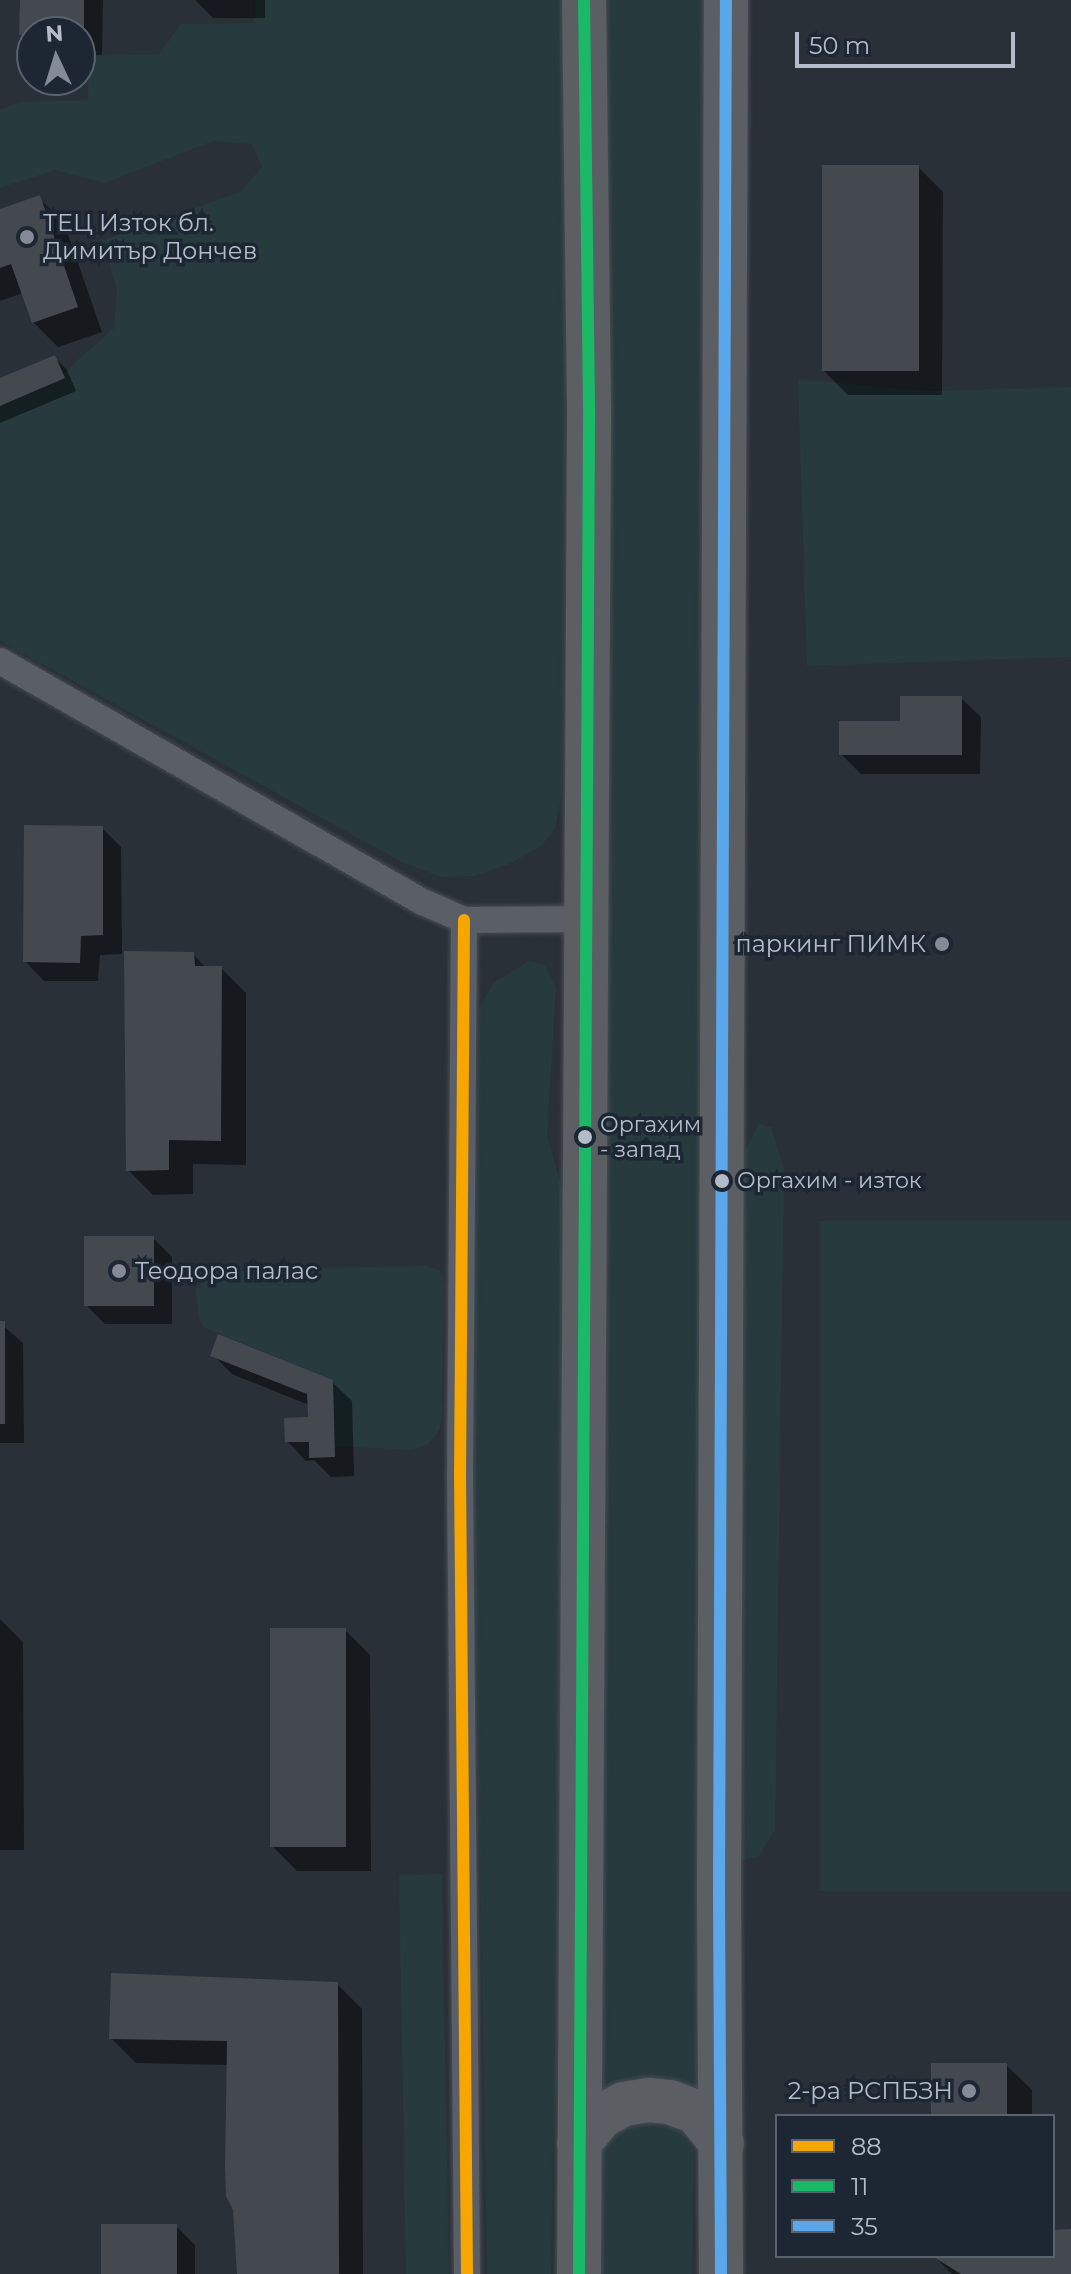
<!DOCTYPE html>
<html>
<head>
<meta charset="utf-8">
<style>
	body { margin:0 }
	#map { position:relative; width:1071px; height:2274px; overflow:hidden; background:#2a3038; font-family:Montserrat,sans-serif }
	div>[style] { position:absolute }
	.green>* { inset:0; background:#273a3e; transform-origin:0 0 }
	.shadow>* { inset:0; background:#0007 }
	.building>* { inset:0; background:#444950; transform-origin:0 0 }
	.roads { filter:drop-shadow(0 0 2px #484c53) drop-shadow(0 0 2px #484c53) }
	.minor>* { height:26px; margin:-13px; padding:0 13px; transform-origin:13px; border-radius:13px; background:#5a5e66 }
	.trunk>* { height:44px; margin:-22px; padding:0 22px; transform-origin:22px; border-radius:22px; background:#5b5f64 }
	.bus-1>* { height:12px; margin:-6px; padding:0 6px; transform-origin:6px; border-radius:6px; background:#f7a600 }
	.bus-2>* { height:12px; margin:-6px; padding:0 6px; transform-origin:6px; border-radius:6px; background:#1ab867 }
	.bus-3>* { height:12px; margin:-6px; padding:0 6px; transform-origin:6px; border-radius:6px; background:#5aa8eb }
	.dots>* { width:22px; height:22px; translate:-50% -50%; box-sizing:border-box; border:4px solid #1d2633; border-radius:50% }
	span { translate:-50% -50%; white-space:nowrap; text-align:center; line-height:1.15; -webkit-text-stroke:7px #1d2633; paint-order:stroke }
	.bus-label { font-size:22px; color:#b4bcc9 }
	.left { translate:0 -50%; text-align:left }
	.poi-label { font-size:24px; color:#b4bcc9 }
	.right { translate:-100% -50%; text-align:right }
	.legend { position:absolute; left:775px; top:2114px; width:280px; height:144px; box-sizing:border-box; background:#1d2633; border:2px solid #59626f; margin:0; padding:10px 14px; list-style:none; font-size:24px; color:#b4bcc9 }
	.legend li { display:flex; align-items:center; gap:16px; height:40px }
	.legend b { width:40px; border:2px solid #59626f }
	.north { position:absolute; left:16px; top:16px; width:80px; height:80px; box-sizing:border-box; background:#1d2633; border:2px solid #59626f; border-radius:50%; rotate:356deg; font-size:22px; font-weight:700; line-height:32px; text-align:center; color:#b4bcc9 }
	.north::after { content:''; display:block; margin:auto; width:28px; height:36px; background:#848b96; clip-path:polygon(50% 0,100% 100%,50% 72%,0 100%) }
	.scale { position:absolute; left:795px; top:32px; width:220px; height:36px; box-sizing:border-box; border:4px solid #b4bcc9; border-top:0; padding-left:10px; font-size:24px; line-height:28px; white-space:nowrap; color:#b4bcc9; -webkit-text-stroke:6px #1d2633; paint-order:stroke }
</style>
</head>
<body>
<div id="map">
	<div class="green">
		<i style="clip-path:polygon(255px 0,568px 0,562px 794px,555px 828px,542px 845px,509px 864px,474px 876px,442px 877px,402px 862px,0 641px,0 406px,49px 386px,114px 328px,117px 289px,101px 241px,240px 192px,262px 167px,252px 144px,213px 141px,105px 183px,55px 170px,0 188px,0 110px,19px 102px,88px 100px,89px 56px,159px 54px,181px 24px,254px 23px)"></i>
		<i style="clip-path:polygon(606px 0,708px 0,699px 2087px,629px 2084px,601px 2091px)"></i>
		<i style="clip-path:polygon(798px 379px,928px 391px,1071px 387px,1071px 657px,807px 666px)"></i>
		<i style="clip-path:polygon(529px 961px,545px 965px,556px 988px,547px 1135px,569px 1214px,565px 1904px,553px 2152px,551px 2274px,487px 2274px,474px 1488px,479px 1008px,494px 983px)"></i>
		<i style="clip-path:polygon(759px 1124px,771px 1127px,784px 1169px,775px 1830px,759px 1856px,738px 1862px,741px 1158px)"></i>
		<i style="left:1071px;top:1221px;width:670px;height:251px;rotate:90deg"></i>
		<i style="clip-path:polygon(427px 1266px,441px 1271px,444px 1285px,442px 1412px,440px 1429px,428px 1444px,411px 1450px,335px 1446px,333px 1380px,203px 1327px,199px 1318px,196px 1291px,209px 1270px)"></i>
		<i style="left:442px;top:1874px;width:400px;height:43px;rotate:89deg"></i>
		<i style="clip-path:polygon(632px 2122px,669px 2122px,684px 2133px,694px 2153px,692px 2274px,602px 2274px,603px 2149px,614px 2132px)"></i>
	</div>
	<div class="shadow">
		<i style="clip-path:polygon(22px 0,103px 0,102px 55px,80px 54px,80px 32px,32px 32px,32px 45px,21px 34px)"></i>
		<i style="clip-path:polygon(195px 0,265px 0,265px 18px,213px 18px)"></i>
		<i style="clip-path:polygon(918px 167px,943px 192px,942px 395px,848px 395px,823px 370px)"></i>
		<i style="clip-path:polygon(39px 198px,64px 223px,102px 332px,58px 347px,33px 322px,23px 293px,0 301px,0 211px)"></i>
		<i style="clip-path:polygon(54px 357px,67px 370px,76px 391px,0 423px,0 380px)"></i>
		<i style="clip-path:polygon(961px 698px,981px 717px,980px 774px,861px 774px,841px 754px)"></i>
		<i style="clip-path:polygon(102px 828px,121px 847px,122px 954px,100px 955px,98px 981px,44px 981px,25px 961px)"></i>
		<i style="clip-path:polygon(193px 954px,206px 968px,221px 968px,246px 993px,246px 1165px,193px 1164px,193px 1194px,153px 1195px,128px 1170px)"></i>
		<i style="clip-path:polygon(153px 1238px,172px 1257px,172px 1324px,105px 1324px,86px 1305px)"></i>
		<i style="clip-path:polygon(0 1323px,23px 1343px,24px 1443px,0 1443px)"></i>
		<i style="clip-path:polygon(213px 1355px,332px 1382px,352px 1401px,354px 1476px,331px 1477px,314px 1460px,306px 1461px,287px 1441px,310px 1419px,309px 1405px,232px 1374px)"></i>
		<i style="clip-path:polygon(0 1619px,23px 1642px,24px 1850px,0 1850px)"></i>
		<i style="clip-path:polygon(345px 1630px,370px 1655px,371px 1871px,297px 1871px,272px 1846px)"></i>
		<i style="clip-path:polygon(337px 1984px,362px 2009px,363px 2274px,239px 2274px,229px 2065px,136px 2063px,111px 2038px)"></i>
		<i style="clip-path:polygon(1006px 2065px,1032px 2090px,1032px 2116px,933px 2116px)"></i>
		<i style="clip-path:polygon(176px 2226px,195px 2245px,195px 2274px,103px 2274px)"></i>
		<i style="clip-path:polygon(1071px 2231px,1071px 2274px,952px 2274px,934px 2256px,1053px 2256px,1053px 2232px)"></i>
	</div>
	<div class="building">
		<i style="clip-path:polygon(20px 0,84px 0,84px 36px,80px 32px,19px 35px)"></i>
		<i style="left:822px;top:165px;width:97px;height:206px"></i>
		<i style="clip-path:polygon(40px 195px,78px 307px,32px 323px,11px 264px,0 268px,0 209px)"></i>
		<i style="clip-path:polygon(55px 355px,65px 378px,0 406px,0 378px)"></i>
		<i style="clip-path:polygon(900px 696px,962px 696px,962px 755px,839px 755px,839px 721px,900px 721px)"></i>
		<i style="clip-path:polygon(24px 825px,103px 826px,103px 935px,81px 936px,80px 963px,23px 962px)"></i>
		<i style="clip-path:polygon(124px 951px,194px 952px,195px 966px,222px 966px,221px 1141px,169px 1140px,169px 1170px,126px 1171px)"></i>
		<i style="left:84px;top:1236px;width:70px;height:70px"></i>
		<i style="left:0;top:1321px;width:5px;height:103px"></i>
		<i style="clip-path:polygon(218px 1334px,333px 1380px,335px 1457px,309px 1458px,309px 1442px,285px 1442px,284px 1418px,308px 1417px,307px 1394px,210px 1356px)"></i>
		<i style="left:270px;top:1628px;width:76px;height:219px"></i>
		<i style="clip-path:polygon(111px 1973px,338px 1982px,339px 2274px,237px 2274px,233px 2210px,226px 2196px,225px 2168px,227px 2041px,109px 2039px)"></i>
		<i style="left:1007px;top:2063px;width:53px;height:76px;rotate:90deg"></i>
		<i style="left:101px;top:2224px;width:76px;height:50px"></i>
		<i style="clip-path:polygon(1071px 2229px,1071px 2274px,961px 2274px,932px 2256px,1053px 2256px,1053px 2230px)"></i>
	</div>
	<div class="roads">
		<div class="minor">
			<i style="left:0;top:661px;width:487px;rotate:29.7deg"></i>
			<i style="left:423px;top:902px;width:45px;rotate:23.7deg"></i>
			<i style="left:464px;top:920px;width:123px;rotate:-0.5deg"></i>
			<i style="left:464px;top:920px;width:553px;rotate:90.41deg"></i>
			<i style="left:460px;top:1473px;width:801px;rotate:89.5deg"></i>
		</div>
		<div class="trunk">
			<i style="left:579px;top:2143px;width:35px;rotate:-50deg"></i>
			<i style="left:602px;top:2116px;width:25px;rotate:-29deg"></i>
			<i style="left:624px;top:2104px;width:25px;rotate:-9deg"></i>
			<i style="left:649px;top:2100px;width:20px;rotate:6deg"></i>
			<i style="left:669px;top:2102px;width:29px;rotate:20deg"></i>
			<i style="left:696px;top:2112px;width:41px;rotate:50.9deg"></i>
			<i style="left:579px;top:2274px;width:1867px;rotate:-89.69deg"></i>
			<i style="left:589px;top:407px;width:407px;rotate:-90.7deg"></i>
			<i style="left:721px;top:2274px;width:383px;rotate:-90.3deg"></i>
			<i style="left:719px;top:1891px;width:1891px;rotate:-89.79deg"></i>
		</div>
	</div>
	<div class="bus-1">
		<i style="left:464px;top:920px;width:553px;rotate:90.41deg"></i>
		<i style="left:460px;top:1473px;width:801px;rotate:89.5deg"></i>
	</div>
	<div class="bus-2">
		<i style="left:579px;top:2274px;width:1867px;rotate:-89.69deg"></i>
		<i style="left:589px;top:407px;width:407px;rotate:-90.7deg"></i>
	</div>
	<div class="bus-3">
		<i style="left:721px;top:2274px;width:383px;rotate:-90.3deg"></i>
		<i style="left:719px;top:1891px;width:1891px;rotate:-89.79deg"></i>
	</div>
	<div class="dots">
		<i style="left:27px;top:237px;background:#848b96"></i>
		<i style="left:942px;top:944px;background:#848b96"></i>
		<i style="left:585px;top:1137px;background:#b4bcc9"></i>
		<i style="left:722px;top:1181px;background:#b4bcc9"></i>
		<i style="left:119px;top:1271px;background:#848b96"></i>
		<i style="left:969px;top:2091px;background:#848b96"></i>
	</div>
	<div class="bus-label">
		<span class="left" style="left:600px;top:1137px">Оргахим<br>- запад</span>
		<span class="left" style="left:737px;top:1181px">Оргахим - изток</span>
	</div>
	<div class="poi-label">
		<span class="left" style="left:43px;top:237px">ТЕЦ Изток бл.<br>Димитър Дончев</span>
		<span class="right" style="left:926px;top:944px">паркинг ПИМК</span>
		<span class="left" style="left:135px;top:1271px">Теодора палас</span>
		<span class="right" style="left:953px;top:2091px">2-ра РСПБЗН</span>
	</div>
	<ul class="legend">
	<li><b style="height:10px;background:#f7a600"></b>88</li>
	<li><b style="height:10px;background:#1ab867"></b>11</li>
	<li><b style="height:10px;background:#5aa8eb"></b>35</li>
	</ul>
	<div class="north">N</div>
	<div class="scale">50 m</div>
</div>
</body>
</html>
